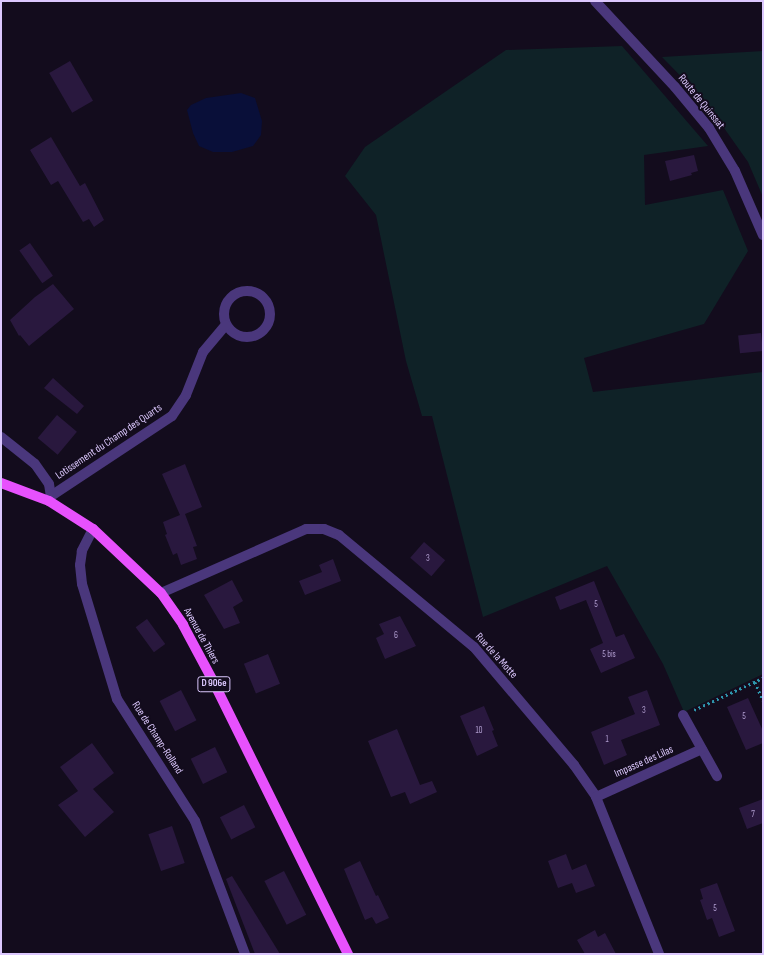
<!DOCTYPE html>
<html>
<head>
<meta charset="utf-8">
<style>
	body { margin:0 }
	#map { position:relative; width:764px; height:955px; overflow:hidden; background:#130c1d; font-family:"Sofia Sans Condensed",sans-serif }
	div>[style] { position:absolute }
	.green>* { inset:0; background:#0f2227 }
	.water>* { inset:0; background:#090f39 }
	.building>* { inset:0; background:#29183e; transform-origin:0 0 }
	.path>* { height:2.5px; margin-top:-1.25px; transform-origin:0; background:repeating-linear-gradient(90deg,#2e96ad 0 2px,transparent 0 5px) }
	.minor>* { height:10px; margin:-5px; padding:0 5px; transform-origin:5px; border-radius:5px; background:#4a377c }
	.minor>.ring { margin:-5px; padding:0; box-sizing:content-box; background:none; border:10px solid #4a377c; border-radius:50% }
	.major>* { height:10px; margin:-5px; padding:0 5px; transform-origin:5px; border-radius:5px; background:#e751fd }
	span { translate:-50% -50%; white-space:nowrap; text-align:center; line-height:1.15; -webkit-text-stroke:4px #130c1d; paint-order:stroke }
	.number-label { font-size:9px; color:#af9cce }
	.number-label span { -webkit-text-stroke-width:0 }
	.shield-label span { padding:1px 3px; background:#130c1d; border:1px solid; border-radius:3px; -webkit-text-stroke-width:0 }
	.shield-label { font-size:10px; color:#dcc8fe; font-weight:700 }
	.street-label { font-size:11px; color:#dcc8fe }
	.frame { position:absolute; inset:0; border:2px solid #dcc8fe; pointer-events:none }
</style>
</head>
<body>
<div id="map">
	<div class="green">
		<i style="clip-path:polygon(622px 46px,708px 146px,644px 155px,645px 205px,723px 190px,748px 251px,704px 324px,584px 358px,593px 392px,763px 372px,763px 674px,684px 712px,663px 664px,607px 566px,483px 617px,432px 416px,422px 416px,406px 361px,376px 215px,345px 176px,365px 147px,506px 50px)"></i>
		<i style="clip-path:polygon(763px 51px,763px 197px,748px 162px,705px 101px,662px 57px)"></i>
	</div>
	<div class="water">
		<i style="clip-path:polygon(241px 93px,255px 98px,262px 121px,261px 135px,253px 146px,232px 152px,213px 152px,199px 146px,193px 133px,187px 110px,191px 105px,206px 98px)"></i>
	</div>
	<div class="building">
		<i style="left:70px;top:61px;width:46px;height:24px;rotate:60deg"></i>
		<i style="clip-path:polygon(51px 137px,80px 186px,85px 183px,104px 220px,94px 227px,89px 219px,83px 222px,58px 181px,51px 185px,30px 150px)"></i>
		<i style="clip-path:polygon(694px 155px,698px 171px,691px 173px,692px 175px,670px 181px,665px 161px)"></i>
		<i style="left:30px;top:243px;width:40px;height:13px;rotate:55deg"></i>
		<i style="clip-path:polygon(53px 284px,74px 309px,29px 346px,20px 335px,19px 336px,10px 320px,35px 297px)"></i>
		<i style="left:761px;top:333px;width:18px;height:23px;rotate:84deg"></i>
		<i style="clip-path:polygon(53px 378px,84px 406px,77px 414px,44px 388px)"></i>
		<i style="left:57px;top:415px;width:26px;height:30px;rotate:40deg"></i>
		<i style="clip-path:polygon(185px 464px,202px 507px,185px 514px,197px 546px,193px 547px,197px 559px,181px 565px,177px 553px,173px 555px,165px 535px,167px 534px,163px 522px,180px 515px,162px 474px)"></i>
		<i style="left:424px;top:542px;width:28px;height:21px;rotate:41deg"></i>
		<i style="clip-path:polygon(333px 559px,341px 581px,305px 595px,299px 581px,322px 572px,319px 565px)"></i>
		<i style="clip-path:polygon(232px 580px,243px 601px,233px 607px,240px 623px,224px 629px,204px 595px)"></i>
		<i style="clip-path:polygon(594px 581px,616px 637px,624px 634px,635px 658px,601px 673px,590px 649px,603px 643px,586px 600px,560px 610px,555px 597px)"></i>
		<i style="clip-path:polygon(400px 616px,416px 646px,385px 659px,376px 638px,384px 634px,379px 624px)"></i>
		<i style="left:147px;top:619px;width:31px;height:14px;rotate:54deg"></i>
		<i style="left:268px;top:654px;width:32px;height:26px;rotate:68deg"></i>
		<i style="left:181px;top:690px;width:34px;height:24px;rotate:63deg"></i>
		<i style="clip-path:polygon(647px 690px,660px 725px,621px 740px,627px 755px,604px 765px,591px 732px,635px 714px,628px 697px)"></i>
		<i style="clip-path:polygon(748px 698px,763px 731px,763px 743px,746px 750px,727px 707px)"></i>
		<i style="clip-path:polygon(484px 706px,494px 730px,492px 731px,498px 746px,477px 756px,460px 716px)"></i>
		<i style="clip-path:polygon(397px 729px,420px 785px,432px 781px,437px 792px,410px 804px,405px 792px,391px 797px,368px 741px)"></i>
		<i style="clip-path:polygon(92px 743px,114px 773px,93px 789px,114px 812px,85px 837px,58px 805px,78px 791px,60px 767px)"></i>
		<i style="left:215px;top:747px;width:28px;height:27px;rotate:64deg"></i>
		<i style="clip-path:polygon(763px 799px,763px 823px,747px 829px,739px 808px)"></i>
		<i style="left:244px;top:805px;width:25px;height:27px;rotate:63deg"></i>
		<i style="left:172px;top:826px;width:39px;height:25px;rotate:71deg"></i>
		<i style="clip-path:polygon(566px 854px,572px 870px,586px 864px,595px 886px,576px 893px,572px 883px,558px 888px,548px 861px)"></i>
		<i style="clip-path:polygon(360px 861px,376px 896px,378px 895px,389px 918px,376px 924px,372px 917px,365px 920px,344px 869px)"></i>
		<i style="left:284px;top:871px;width:49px;height:22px;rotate:63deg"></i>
		<i style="clip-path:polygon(232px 876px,280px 954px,255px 954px,226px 879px)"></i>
		<i style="clip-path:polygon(717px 883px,735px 931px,719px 937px,712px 918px,707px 920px,700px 900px,703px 899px,700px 889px)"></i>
		<i style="clip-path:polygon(595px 930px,598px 937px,605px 933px,616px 954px,585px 954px,577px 940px)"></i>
	</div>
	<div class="path">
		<i style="left:755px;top:682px;width:20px;rotate:66deg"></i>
		<i style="left:694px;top:710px;width:76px;rotate:-24.9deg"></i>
	</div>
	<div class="minor">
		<i style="left:595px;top:1px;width:117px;rotate:47.1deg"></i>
		<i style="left:675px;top:87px;width:53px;rotate:50.3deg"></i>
		<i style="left:709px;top:128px;width:50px;rotate:58.8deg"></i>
		<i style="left:735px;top:171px;width:70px;rotate:66.4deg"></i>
		<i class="ring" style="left:224px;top:291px;width:36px;height:36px"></i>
		<i style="left:1px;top:437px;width:43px;rotate:38.5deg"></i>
		<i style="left:35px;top:464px;width:24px;rotate:55deg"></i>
		<i style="left:49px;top:484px;width:12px;rotate:81deg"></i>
		<i style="left:51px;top:496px;width:4px;rotate:117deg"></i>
		<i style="left:51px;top:496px;width:145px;rotate:-33.5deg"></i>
		<i style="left:172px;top:416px;width:25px;rotate:-56deg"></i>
		<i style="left:186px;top:395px;width:46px;rotate:-68.4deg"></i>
		<i style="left:203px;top:352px;width:35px;rotate:-50deg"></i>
		<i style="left:93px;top:529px;width:25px;rotate:117deg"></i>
		<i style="left:82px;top:551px;width:14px;rotate:98deg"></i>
		<i style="left:80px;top:565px;width:19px;rotate:84deg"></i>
		<i style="left:82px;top:584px;width:120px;rotate:73.1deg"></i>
		<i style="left:117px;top:699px;width:145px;rotate:57.4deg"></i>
		<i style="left:195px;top:821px;width:142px;rotate:69.4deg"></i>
		<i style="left:161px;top:593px;width:158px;rotate:-23.8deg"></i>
		<i style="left:306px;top:529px;width:18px"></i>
		<i style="left:324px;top:529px;width:16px;rotate:22deg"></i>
		<i style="left:339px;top:535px;width:175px;rotate:39.7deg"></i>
		<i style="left:474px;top:647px;width:155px;rotate:49.7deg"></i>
		<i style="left:574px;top:765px;width:39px;rotate:55deg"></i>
		<i style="left:596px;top:797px;width:169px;rotate:68.1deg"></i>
		<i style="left:683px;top:715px;width:70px;rotate:60.9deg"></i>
		<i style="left:596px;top:797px;width:116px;rotate:-24.4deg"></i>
	</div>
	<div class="major">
		<i style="left:1px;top:483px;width:51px;rotate:20.6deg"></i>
		<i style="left:49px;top:501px;width:52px;rotate:32.5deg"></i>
		<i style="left:93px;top:529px;width:93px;rotate:43.3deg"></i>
		<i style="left:161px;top:593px;width:39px;rotate:55deg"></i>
		<i style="left:183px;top:625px;width:64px;rotate:61.8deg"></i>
		<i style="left:213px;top:681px;width:305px;rotate:63.7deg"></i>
	</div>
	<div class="number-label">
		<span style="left:428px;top:559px">3</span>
		<span style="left:596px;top:605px">5</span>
		<span style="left:396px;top:636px">6</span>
		<span style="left:609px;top:655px">5 bis</span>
		<span style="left:644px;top:711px">3</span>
		<span style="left:744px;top:717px">5</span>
		<span style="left:479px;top:731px">10</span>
		<span style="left:607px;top:740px">1</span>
		<span style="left:753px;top:815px">7</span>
		<span style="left:715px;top:909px">5</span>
	</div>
	<div class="shield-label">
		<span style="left:214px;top:684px">D 906e</span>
	</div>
	<div class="street-label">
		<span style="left:701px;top:102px;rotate:51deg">Route de Quinssat</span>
		<span style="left:109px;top:442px;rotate:-34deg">Lotissement du Champ des Quarts</span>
		<span style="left:201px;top:636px;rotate:61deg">Avenue de Thiers</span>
		<span style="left:496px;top:656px;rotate:48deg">Rue de la Motte</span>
		<span style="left:157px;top:738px;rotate:57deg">Rue de Champ-Rolland</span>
		<span style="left:644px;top:762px;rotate:-24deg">Impasse des Lilas</span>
	</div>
	<div class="frame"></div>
</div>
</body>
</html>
